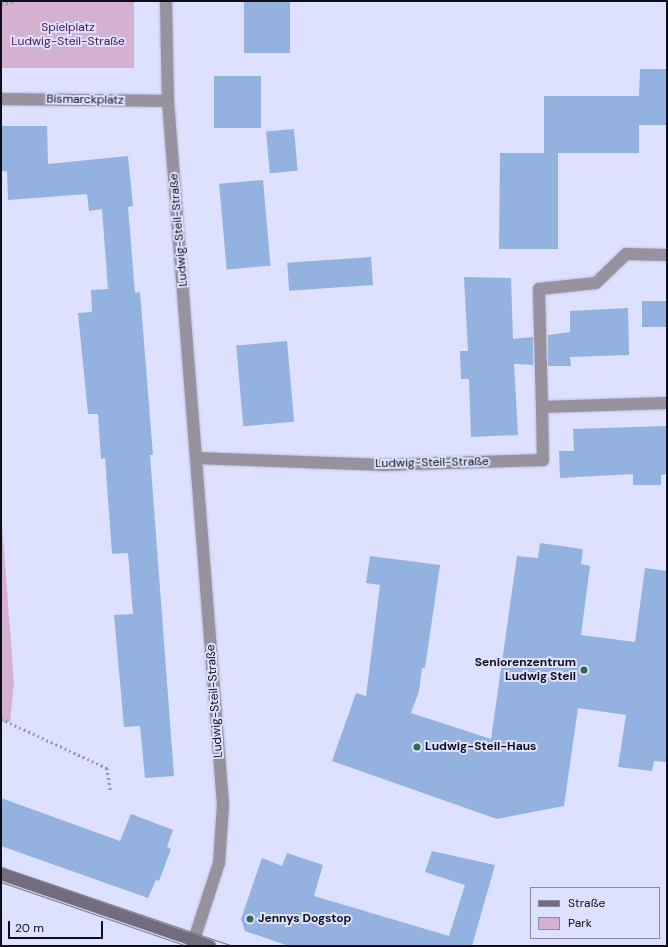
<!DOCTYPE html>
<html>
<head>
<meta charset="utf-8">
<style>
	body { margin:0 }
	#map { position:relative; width:668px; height:947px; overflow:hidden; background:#dde0fe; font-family:"DM Sans",sans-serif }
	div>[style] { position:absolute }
	.green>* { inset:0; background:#d4b0d1; transform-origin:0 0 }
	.building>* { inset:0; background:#93b2e0; transform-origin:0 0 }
	.path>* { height:2.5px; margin-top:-1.25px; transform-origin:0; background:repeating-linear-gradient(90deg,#9698af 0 2px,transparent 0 5px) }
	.roads { filter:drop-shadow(0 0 1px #bcbed9) drop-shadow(0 0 1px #bcbed9) }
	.lane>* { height:12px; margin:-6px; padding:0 6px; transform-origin:6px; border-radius:6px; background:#97929e }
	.street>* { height:12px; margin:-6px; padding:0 6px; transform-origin:6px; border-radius:6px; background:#97929e }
	.secondary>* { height:12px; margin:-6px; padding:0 6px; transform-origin:6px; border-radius:6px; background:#736c7d }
	.tram>* { height:1px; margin:-0.5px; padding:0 0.5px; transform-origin:0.5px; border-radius:0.5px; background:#75778b }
	.dots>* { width:11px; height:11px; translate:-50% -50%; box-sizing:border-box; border:2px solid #dde0fe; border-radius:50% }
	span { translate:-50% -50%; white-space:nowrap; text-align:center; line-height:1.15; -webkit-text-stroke:4px #dde0fe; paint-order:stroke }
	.park-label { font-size:12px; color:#4c174a }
	.street-label { font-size:12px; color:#0d0e18 }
	.poi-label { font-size:12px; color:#0d0e18; font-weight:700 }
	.right { translate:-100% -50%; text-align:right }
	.left { translate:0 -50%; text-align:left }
	.frame { position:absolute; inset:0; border:2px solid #0d0e18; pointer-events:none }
	.legend { position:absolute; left:530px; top:887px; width:130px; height:52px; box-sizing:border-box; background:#dde0fe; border:1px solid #8a8ca2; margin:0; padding:5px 7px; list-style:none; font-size:12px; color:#0d0e18 }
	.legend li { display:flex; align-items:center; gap:8px; height:20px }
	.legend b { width:20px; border:1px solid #8a8ca2 }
	.scale { position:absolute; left:8px; top:921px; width:95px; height:18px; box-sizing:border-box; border:2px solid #0d0e18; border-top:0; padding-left:5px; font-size:12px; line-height:14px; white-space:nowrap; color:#0d0e18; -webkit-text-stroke:3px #dde0fe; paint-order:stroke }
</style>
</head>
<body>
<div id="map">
	<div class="green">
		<i style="left:1px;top:1px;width:133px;height:67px"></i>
		<i style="clip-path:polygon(1px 510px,14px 683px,10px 722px,1px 722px)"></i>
	</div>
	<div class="building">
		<i style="left:244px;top:1px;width:46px;height:52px"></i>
		<i style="clip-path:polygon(640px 69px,667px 69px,667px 125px,639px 125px,639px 153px,554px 153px,558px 153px,558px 249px,499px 249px,500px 153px,544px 153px,544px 96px,639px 96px)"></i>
		<i style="left:214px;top:76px;width:47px;height:52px"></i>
		<i style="clip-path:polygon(1px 126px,47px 126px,48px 164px,128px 156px,133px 206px,128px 207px,135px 293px,140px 292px,153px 455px,150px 455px,174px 776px,145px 778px,140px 726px,124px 727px,114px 615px,133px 614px,128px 553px,112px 554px,105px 458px,101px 459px,98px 414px,88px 414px,78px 313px,92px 312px,91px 290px,108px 289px,102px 209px,89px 211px,87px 194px,8px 200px,7px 171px,1px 171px)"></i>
		<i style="left:294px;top:129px;width:42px;height:28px;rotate:85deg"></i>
		<i style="left:263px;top:180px;width:86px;height:44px;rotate:85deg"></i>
		<i style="left:371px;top:257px;width:28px;height:84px;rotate:86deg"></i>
		<i style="clip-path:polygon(464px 277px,511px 278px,513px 339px,533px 337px,533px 365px,514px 364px,518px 435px,471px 437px,469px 379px,461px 379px,460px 351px,468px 351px)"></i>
		<i style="left:667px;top:301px;width:26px;height:25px;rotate:90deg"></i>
		<i style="clip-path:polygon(628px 308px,629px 355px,570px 357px,571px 366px,548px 366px,548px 335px,570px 332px,570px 311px)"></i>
		<i style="left:287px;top:341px;width:81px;height:51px;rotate:85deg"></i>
		<i style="clip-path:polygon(667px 426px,667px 474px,661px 475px,661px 485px,633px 485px,633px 474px,560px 478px,559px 451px,574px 451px,573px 429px)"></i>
		<i style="clip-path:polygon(540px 543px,583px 549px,581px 564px,590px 566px,581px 635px,635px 642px,645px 568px,667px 571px,667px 762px,654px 761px,652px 771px,618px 767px,626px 715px,578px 708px,564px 806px,497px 819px,332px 761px,356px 693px,366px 696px,380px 585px,366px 583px,370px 556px,440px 565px,425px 668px,422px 668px,419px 691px,411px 713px,491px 739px,517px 556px,538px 558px)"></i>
		<i style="clip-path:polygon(1px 798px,120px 841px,131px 814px,173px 830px,167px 847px,171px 849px,159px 881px,156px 880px,148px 898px,1px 846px)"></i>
		<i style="clip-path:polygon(432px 851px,495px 865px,472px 946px,289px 946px,245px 931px,241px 919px,262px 858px,282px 866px,287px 853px,323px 865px,314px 896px,449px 936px,465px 885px,425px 872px)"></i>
	</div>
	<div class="path">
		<i style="left:1px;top:4px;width:13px;rotate:-13deg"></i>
		<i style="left:1px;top:719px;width:117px;rotate:24.8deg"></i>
		<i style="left:107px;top:768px;width:24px;rotate:81deg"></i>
	</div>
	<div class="roads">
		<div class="lane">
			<i style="left:542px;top:407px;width:118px;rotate:-91.5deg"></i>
			<i style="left:539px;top:289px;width:57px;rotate:-6deg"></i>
			<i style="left:596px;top:283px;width:42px;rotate:-44deg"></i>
			<i style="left:626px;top:254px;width:41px;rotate:1.4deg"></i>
			<i style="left:196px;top:458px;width:188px;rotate:2.1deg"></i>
			<i style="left:384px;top:465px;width:159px;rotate:-1.8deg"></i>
			<i style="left:543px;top:460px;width:53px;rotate:-91.1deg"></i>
			<i style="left:542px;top:407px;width:125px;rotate:-1.8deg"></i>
		</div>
		<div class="street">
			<i style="left:166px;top:1px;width:100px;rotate:88.9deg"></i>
			<i style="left:168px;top:101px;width:706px;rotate:85.53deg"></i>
			<i style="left:223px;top:805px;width:58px;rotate:93.9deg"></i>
			<i style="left:219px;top:863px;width:87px;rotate:108deg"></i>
			<i style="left:1px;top:99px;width:167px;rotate:0.7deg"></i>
		</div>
		<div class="secondary">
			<i style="left:1px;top:874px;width:221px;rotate:19deg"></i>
		</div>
	</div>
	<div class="tram">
		<i style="left:1px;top:867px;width:245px;rotate:18.8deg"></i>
		<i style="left:1px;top:882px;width:197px;rotate:19deg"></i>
	</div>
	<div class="dots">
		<i style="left:584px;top:670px;background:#326950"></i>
		<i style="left:417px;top:747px;background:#326950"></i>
		<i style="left:250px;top:919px;background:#326950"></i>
	</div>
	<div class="park-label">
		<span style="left:68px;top:35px">Spielplatz<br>Ludwig-Steil-Straße</span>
	</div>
	<div class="street-label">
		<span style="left:85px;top:100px;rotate:1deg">Bismarckplatz</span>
		<span style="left:179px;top:230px;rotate:-95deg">Ludwig-Steil-Straße</span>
		<span style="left:432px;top:463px;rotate:-1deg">Ludwig-Steil-Straße</span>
		<span style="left:215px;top:701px;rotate:-94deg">Ludwig-Steil-Straße</span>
	</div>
	<div class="poi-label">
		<span class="right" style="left:576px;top:670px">Seniorenzentrum<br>Ludwig Steil</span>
		<span class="left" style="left:425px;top:747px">Ludwig-Steil-Haus</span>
		<span class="left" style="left:258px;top:919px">Jennys Dogstop</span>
	</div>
	<div class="frame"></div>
	<ul class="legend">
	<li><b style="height:5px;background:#736c7d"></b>Straße</li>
	<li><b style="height:11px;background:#d4b0d1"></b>Park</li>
	</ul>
	<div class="scale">20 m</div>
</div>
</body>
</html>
